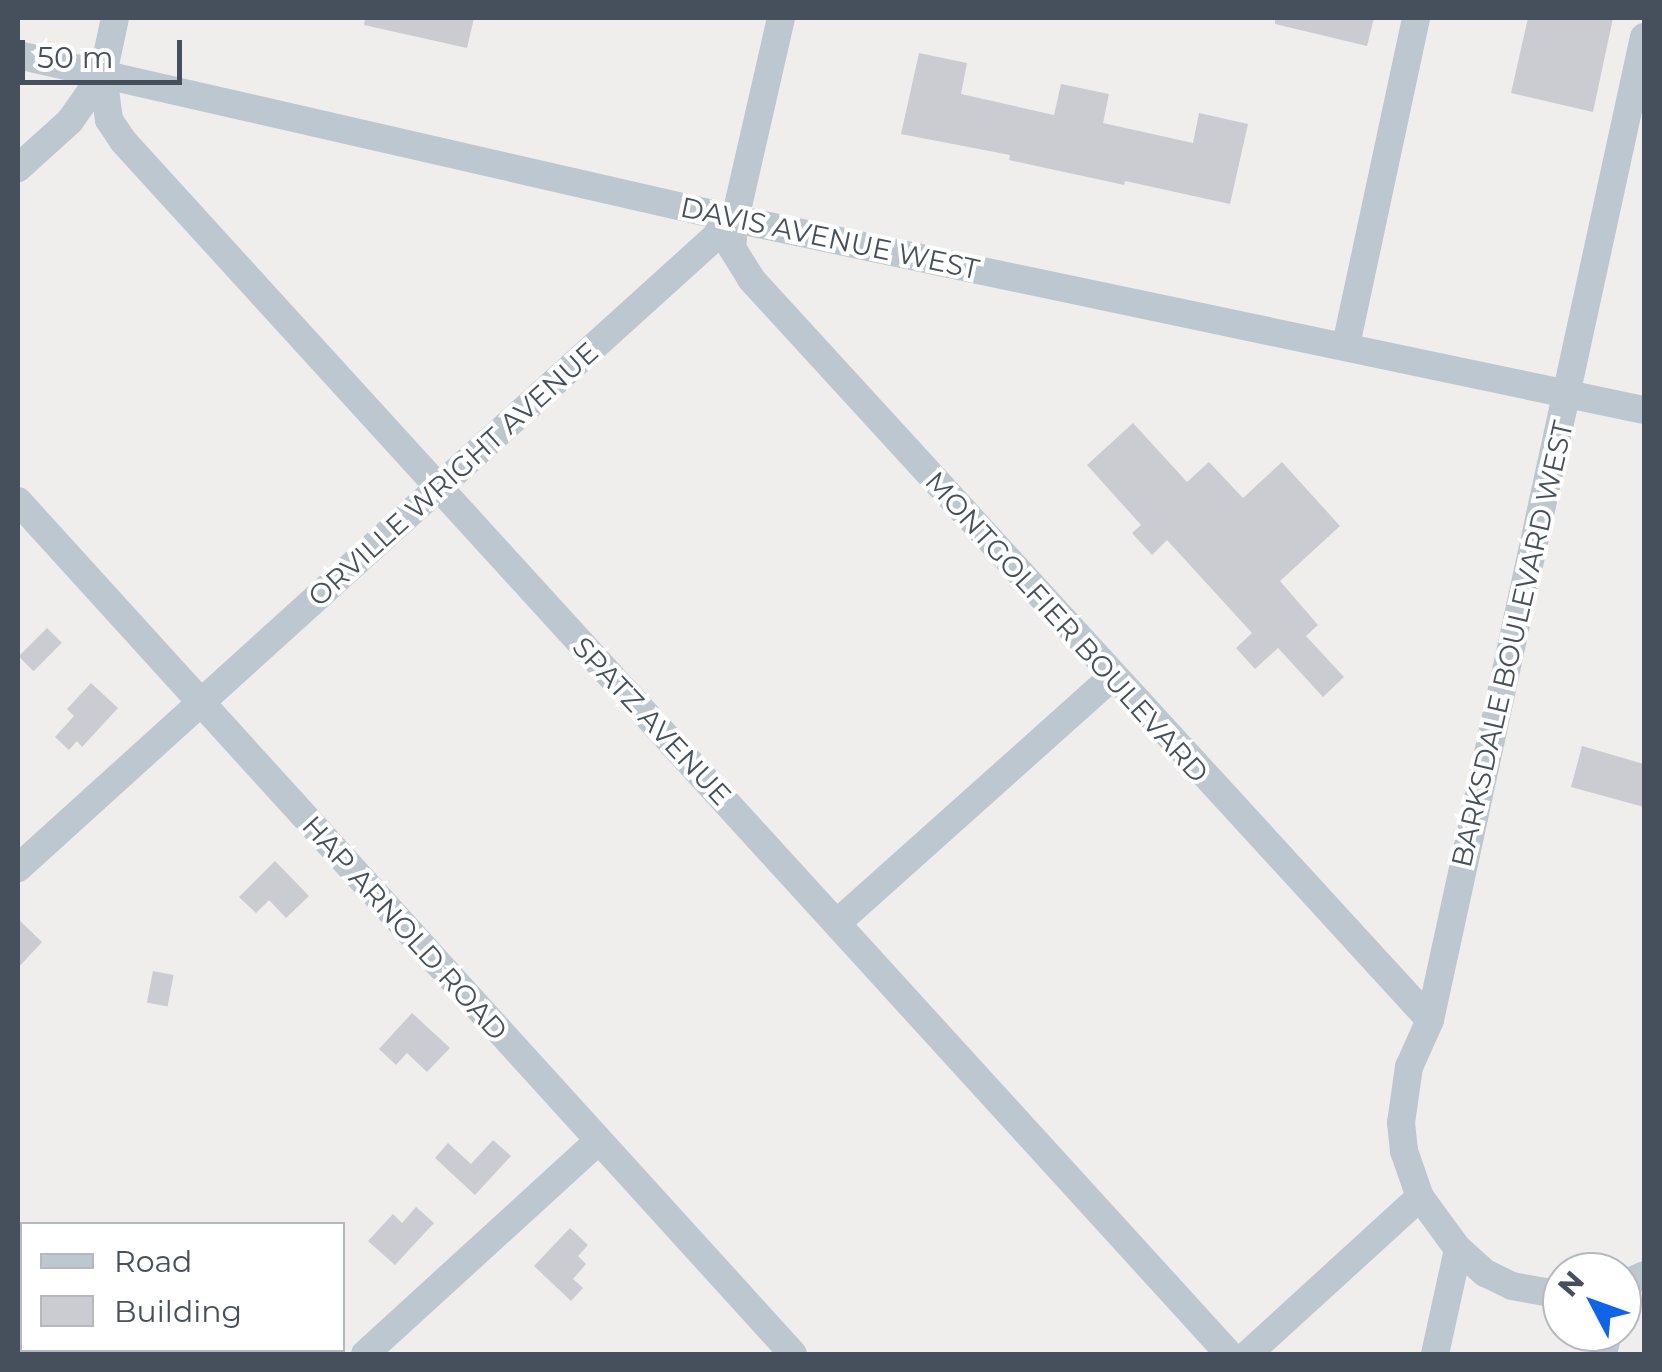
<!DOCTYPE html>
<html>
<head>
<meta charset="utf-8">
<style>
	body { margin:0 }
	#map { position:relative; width:1662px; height:1372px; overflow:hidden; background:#f0eded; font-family:Montserrat,sans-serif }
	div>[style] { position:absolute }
	.building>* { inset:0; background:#caccd2; transform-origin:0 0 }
	.minor>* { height:28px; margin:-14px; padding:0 14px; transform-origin:14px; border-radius:14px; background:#bdc7d0 }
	span { translate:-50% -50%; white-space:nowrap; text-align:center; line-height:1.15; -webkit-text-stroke:8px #fff; paint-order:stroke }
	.street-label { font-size:28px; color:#45505c }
	.frame { position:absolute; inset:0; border:20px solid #45505c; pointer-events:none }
	.legend { position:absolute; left:20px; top:1222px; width:325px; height:130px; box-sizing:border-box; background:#fff; border:2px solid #b5b9be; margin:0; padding:12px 18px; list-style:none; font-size:30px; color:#45505c }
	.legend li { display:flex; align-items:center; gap:20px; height:50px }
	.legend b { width:50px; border:2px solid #b5b9be }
	.north { position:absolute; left:1542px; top:1252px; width:100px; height:100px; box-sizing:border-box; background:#fff; border:2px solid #b5b9be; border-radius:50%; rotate:311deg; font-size:28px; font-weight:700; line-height:40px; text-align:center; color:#45505c }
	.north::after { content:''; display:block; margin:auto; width:35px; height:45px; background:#0f64e8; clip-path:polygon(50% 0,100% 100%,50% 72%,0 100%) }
	.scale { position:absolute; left:20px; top:40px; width:162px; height:45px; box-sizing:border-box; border:5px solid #45505c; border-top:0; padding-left:12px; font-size:30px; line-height:35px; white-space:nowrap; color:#45505c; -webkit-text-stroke:8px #fff; paint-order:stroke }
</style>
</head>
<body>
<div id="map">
	<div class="building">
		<i style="clip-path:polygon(365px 18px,474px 18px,467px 48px,364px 25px)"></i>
		<i style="clip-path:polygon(1275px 18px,1374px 18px,1367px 46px,1275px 24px)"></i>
		<i style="clip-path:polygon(1528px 18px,1613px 18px,1593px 112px,1511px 93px)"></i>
		<i style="clip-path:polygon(919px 53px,967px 63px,961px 94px,1054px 115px,1061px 84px,1109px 94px,1103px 123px,1193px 143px,1199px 113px,1248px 124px,1230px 204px,1125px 181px,1124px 185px,1009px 160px,1010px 155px,901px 134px)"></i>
		<i style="clip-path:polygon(1133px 423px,1187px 482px,1209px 462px,1243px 498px,1282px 462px,1340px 526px,1280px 581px,1318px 625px,1306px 636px,1344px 677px,1323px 697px,1278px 648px,1255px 669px,1236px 648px,1252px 633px,1167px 540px,1152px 555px,1132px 533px,1141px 525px,1087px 465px)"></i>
		<i style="left:47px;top:628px;width:21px;height:40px;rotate:45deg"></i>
		<i style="clip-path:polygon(91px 683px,118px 708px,82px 747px,77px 741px,69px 750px,55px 737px,74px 716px,67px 709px)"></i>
		<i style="clip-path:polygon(1582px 746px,1644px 764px,1644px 807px,1571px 787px)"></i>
		<i style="clip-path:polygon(275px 861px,309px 896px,286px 918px,269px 900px,256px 913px,239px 897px)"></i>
		<i style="clip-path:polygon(18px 919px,42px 942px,18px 968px)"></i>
		<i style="left:153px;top:971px;width:21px;height:32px;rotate:11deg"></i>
		<i style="clip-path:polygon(412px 1013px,450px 1048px,427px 1072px,407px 1053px,396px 1065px,379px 1049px)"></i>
		<i style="clip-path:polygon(493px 1140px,511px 1156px,475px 1195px,435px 1158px,448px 1143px,471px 1164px)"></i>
		<i style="clip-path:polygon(416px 1207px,434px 1223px,395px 1265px,368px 1241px,393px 1214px,402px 1223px)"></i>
		<i style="clip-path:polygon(570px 1228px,588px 1245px,578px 1256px,586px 1264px,573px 1279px,583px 1288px,571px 1301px,534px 1266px)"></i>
	</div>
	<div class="minor">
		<i style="left:18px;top:55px;width:736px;rotate:12.88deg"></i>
		<i style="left:735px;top:219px;width:929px;rotate:11.87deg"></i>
		<i style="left:103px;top:74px;width:46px;rotate:82.6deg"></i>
		<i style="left:109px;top:120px;width:25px;rotate:56deg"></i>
		<i style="left:123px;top:141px;width:1642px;rotate:47.64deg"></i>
		<i style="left:18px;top:168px;width:70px;rotate:-42.1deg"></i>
		<i style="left:70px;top:121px;width:57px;rotate:-54.9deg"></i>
		<i style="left:103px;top:74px;width:57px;rotate:-77.9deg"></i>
		<i style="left:735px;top:219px;width:29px;rotate:96deg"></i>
		<i style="left:732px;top:248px;width:36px;rotate:58deg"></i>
		<i style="left:751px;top:279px;width:1005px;rotate:47.5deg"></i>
		<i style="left:1346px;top:345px;width:334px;rotate:-77.9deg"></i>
		<i style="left:18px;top:501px;width:1152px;rotate:47.74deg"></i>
		<i style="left:18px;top:868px;width:967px;rotate:-42.15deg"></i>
		<i style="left:735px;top:219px;width:206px;rotate:-77.1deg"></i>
		<i style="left:837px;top:923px;width:369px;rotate:-41.8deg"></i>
		<i style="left:1622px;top:1285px;width:24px;rotate:-24deg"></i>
		<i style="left:1562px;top:1295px;width:51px;rotate:-169.8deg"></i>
		<i style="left:1512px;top:1286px;width:30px;rotate:-154deg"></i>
		<i style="left:1485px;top:1273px;width:36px;rotate:-138deg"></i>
		<i style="left:1458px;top:1249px;width:64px;rotate:-126.2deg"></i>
		<i style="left:1420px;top:1197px;width:49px;rotate:-109.2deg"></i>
		<i style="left:1404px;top:1151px;width:28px;rotate:-96deg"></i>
		<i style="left:1401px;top:1123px;width:57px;rotate:-81.9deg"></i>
		<i style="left:1409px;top:1067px;width:51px;rotate:-65.9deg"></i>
		<i style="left:1430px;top:1020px;width:1006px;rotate:-77.72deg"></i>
		<i style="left:365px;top:1354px;width:316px;rotate:-42.4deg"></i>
		<i style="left:1248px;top:1354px;width:233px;rotate:-42.4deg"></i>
		<i style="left:1435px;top:1354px;width:107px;rotate:-77.6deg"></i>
		<i style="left:1603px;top:1354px;width:23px;rotate:-77deg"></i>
	</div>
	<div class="street-label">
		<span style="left:830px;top:238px;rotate:12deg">DAVIS AVENUE WEST</span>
		<span style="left:453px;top:474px;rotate:-42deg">ORVILLE WRIGHT AVENUE</span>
		<span style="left:1067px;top:627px;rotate:48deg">MONTGOLFIER BOULEVARD</span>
		<span style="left:1512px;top:644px;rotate:-77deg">BARKSDALE BOULEVARD WEST</span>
		<span style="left:652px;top:721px;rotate:47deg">SPATZ AVENUE</span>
		<span style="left:405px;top:928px;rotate:48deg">HAP ARNOLD ROAD</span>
	</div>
	<div class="frame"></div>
	<ul class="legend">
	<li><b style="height:12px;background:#bdc7d0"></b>Road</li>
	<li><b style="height:28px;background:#caccd2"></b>Building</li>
	</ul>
	<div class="north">N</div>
	<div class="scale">50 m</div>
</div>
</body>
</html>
